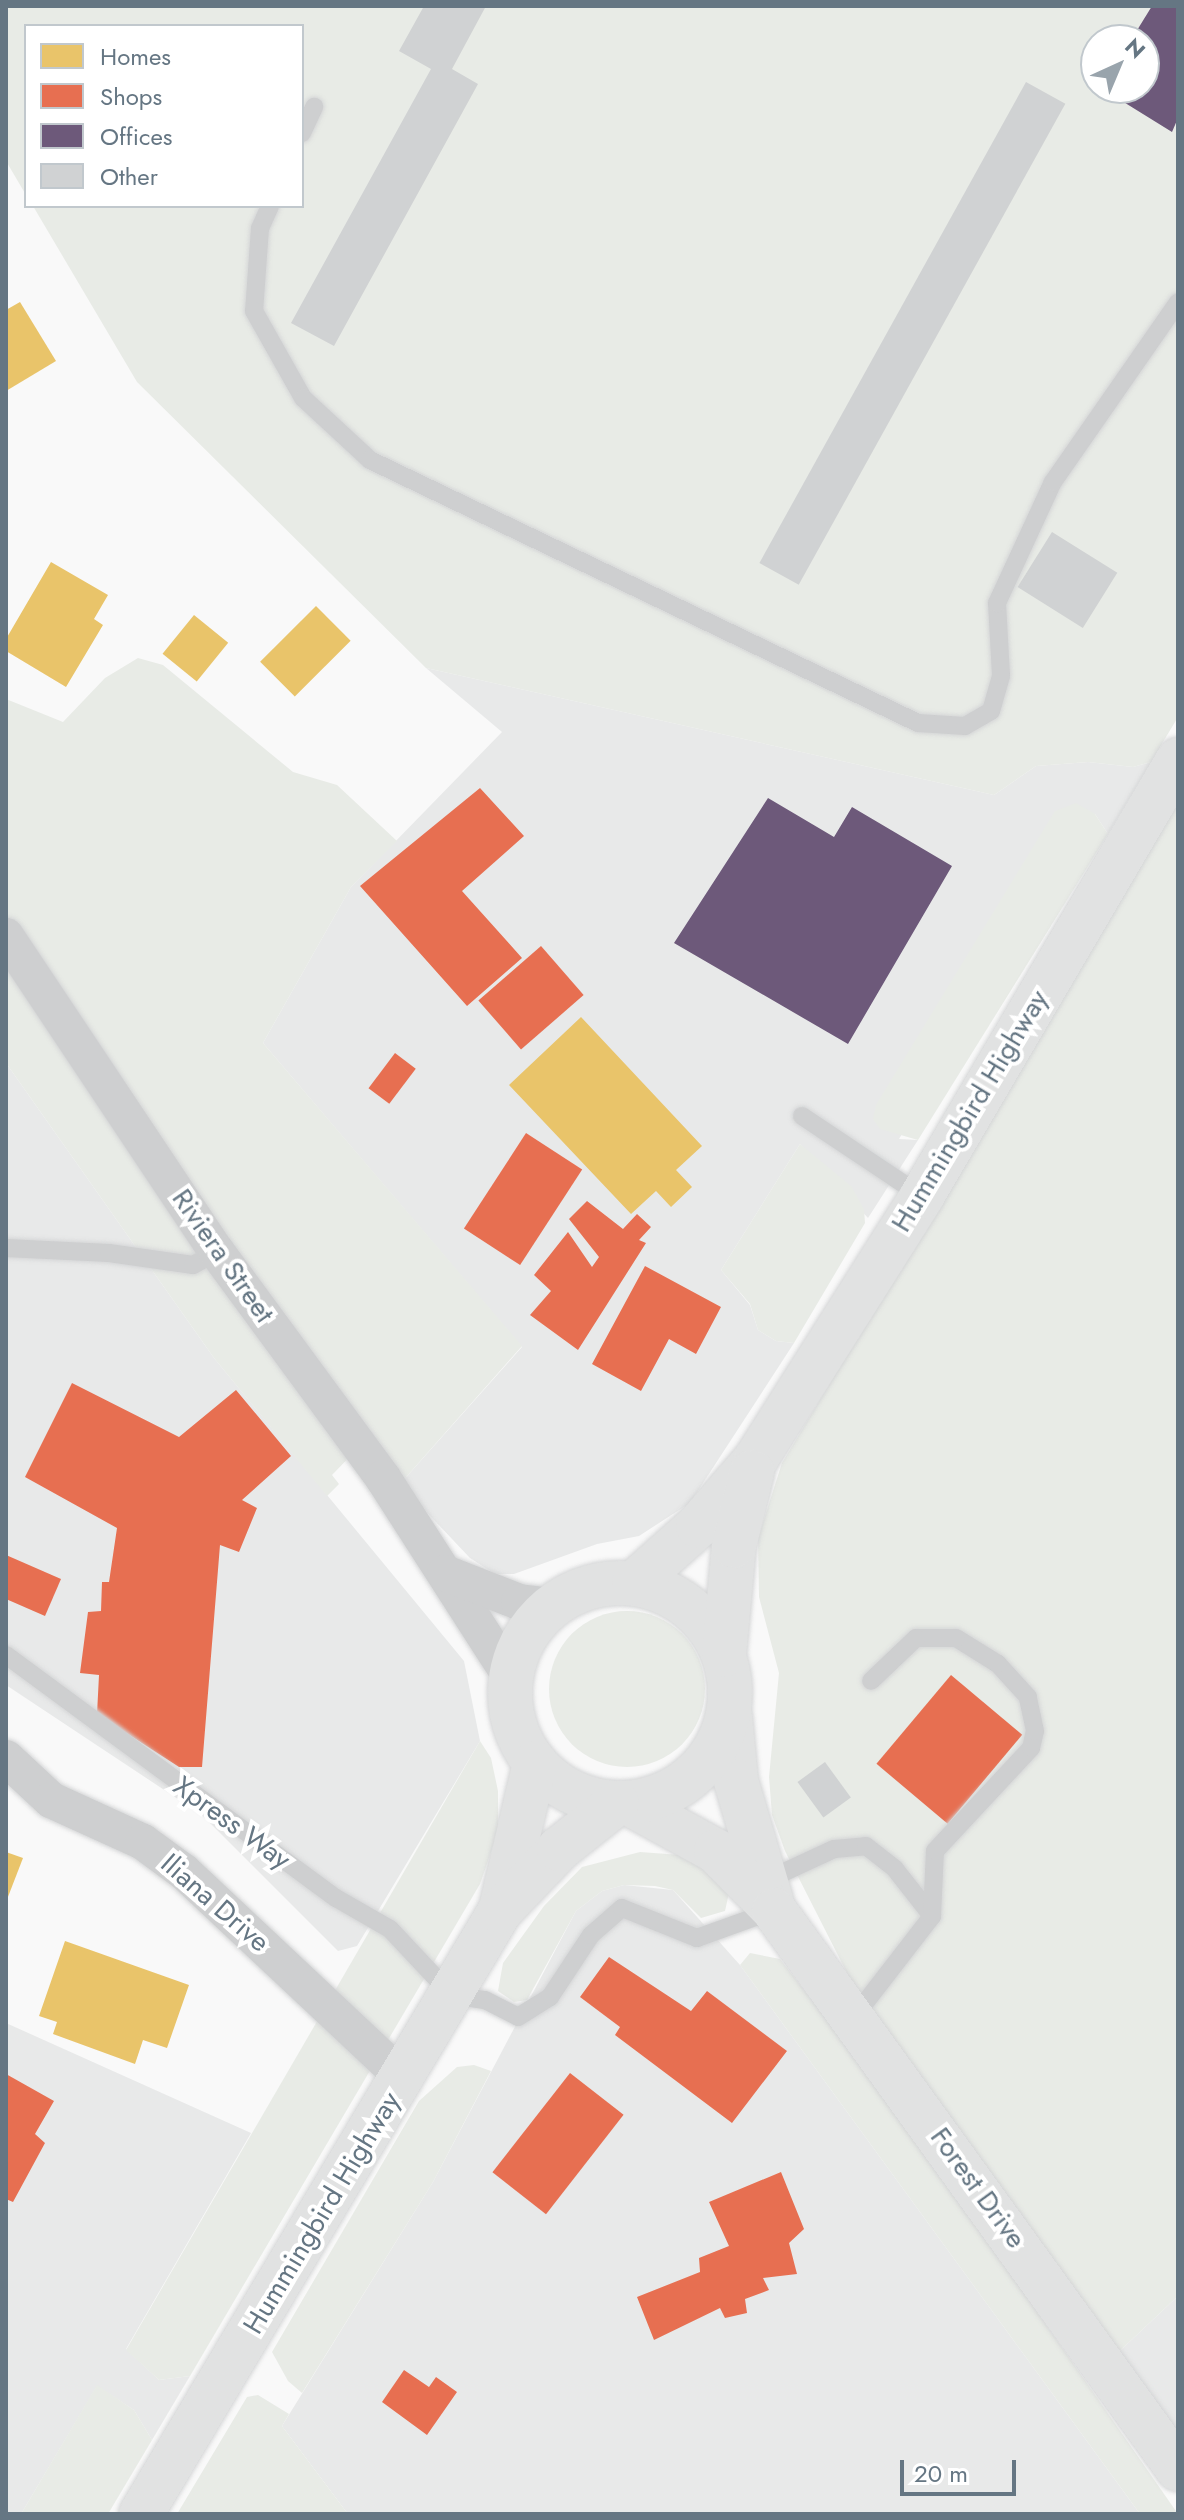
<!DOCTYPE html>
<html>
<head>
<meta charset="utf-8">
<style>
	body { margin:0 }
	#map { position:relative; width:1184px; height:2520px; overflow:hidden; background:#f9f9f9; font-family:Jost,sans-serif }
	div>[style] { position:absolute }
	.built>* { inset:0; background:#e8e9e9 }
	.green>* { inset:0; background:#e8ebe6 }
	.round { border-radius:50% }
	.homes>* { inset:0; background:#e9c46a; transform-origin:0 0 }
	.shops>* { inset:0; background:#e76f51; transform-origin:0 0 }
	.offices>* { inset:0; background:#6d597a }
	.building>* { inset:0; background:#d0d2d3; transform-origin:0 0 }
	.roads { filter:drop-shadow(0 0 2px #d5d6d7) drop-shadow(0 0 2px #d5d6d7) }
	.service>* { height:18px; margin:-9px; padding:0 9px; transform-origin:9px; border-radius:9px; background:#cecfd0 }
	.minor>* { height:36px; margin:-18px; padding:0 18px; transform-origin:18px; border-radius:18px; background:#cecfd0 }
	.secondary>* { height:44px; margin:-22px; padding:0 22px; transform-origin:22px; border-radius:22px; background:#e1e2e2 }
	.primary>* { height:44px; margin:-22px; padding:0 22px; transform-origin:22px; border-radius:22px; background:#e1e2e2 }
	.primary>.ring { margin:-22px; padding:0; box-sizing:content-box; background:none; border:44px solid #e1e2e2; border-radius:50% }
	span { translate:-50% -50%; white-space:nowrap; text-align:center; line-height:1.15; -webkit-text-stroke:8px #fff; paint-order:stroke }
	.street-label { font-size:28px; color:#657683 }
	.frame { position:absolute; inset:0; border:8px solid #657683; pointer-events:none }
	.legend { position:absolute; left:24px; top:24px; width:280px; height:184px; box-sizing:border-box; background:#fff; border:2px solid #c1c8cd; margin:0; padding:10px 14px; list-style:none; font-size:24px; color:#657683 }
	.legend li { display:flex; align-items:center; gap:16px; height:40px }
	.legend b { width:40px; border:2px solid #c1c8cd }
	.north { position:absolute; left:1080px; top:24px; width:80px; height:80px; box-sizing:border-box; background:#fff; border:2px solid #c1c8cd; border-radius:50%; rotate:44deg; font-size:22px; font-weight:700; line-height:32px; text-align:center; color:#657683 }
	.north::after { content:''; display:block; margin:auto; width:28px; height:36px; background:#99a4ac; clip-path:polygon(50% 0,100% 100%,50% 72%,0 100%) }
	.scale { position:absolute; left:900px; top:2460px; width:116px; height:36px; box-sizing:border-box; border:4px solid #657683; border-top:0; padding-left:10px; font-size:24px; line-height:28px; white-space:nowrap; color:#657683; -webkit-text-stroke:6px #fff; paint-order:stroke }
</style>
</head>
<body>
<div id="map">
	<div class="built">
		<i style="clip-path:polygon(426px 668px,994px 795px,1036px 766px,1088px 762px,1133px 767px,1151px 762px,1108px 834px,1095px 814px,899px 1139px,918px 1140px,868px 1218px,800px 1144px,721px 1270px,750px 1305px,758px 1330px,776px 1341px,794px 1343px,690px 1503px,639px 1536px,597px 1544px,514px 1574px,495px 1574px,470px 1558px,400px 1484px,522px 1347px,263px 1043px,351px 887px,502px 732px)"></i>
		<i style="clip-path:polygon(6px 1063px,214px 1358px,464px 1661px,480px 1741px,357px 1946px,338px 1951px,202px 1815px,6px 1685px)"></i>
		<i style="clip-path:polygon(624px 1885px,673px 1890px,740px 1965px,1140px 2514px,348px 2514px,282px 2426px,433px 2182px,576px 1911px,602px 1891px)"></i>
		<i style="clip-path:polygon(6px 2023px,251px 2133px,126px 2349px,159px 2380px,190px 2376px,152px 2440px,134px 2410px,97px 2386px,21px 2514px,6px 2514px)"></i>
		<i style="clip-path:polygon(1178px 2296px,1178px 2462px,1106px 2364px)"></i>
	</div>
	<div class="green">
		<i style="clip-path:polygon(evenodd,6px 6px,1178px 6px,1178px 717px,1151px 762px,1133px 767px,1088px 762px,1036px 766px,994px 795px,426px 668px,137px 382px,33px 206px,302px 206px,302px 26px,26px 26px,26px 195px,6px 161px,6px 6px,1096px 40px,1144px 40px,1144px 88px,1096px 88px,1096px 40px)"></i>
		<i style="clip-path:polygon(138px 658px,163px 665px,293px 772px,337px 785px,397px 841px,351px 887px,263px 1043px,522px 1346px,400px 1484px,364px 1442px,332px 1475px,339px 1484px,327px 1496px,214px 1358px,6px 1063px,6px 699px,63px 722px,105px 678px)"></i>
		<i style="clip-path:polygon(1076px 803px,1095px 814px,1108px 834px,918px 1140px,880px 1129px,873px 1119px,876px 1105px,1055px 811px)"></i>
		<i style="clip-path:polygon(1178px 804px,1178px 2296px,1106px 2364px,906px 2089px,785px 1851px,772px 1815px,769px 1777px,779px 1673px,759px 1597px,758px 1538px,782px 1463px)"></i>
		<i style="clip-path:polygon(800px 1144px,851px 1186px,864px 1209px,865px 1223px,794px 1343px,776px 1341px,758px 1330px,750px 1304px,721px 1270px)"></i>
		<i class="round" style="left:549px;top:1611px;width:156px;height:156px"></i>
		<i style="clip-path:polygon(480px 1741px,491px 1758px,498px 1791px,498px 1832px,480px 1884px,190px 2376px,159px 2380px,126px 2350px)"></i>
		<i style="clip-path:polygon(640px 1852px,681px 1855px,700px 1867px,729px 1893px,725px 1911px,701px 1918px,673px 1890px,655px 1886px,624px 1885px,602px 1891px,576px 1911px,527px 2000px,514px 2002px,498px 1991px,503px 1963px,544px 1906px,582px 1867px)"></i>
		<i style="clip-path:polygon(750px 1953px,780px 1959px,889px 2099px,1178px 2514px,1140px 2514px,740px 1965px)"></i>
		<i style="clip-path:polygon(474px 2065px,491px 2071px,433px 2182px,302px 2393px,288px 2381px,272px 2352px,419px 2101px,457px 2067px)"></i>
		<i style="clip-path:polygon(97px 2385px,134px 2410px,152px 2440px,108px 2514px,21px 2514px)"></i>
		<i style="clip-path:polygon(258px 2395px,289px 2414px,282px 2426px,348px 2514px,177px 2514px,247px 2397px)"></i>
	</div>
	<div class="homes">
		<i style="clip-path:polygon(20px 302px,56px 361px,6px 391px,6px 310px)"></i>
		<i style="clip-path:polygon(51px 562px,108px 595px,94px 619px,103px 625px,66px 687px,6px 651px,6px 639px)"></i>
		<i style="left:316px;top:606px;width:49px;height:79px;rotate:45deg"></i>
		<i style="left:194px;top:615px;width:44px;height:50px;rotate:39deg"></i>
		<i style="clip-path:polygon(581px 1017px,702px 1146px,676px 1170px,692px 1187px,671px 1207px,656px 1191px,631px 1214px,509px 1085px)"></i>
		<i style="clip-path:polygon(6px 1852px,23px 1858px,6px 1902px)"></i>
		<i style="clip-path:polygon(65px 1941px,189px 1985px,167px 2048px,143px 2040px,135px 2064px,53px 2034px,57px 2022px,39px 2016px)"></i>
	</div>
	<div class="shops">
		<i style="clip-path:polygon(480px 788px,524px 836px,462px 891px,522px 958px,467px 1006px,360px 886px)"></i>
		<i style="left:541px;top:946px;width:65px;height:83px;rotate:49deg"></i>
		<i style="left:395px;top:1053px;width:26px;height:44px;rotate:37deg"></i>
		<i style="left:526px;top:1133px;width:67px;height:114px;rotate:33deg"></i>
		<i style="clip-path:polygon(587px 1201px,623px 1229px,637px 1214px,651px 1227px,639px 1240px,646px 1243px,578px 1350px,530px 1315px,551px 1291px,534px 1275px,568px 1232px,592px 1267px,599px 1257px,569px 1219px)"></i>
		<i style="clip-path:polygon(645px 1266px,721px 1307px,696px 1354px,669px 1339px,641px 1391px,592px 1364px)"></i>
		<i style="clip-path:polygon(72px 1383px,179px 1437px,236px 1390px,291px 1456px,242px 1500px,257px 1508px,239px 1552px,220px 1545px,202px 1767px,179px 1767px,97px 1714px,99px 1675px,80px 1673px,88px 1612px,101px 1611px,102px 1582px,109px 1582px,117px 1528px,25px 1477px)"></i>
		<i style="clip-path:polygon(6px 1555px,61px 1579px,45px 1616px,6px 1599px)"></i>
		<i style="left:951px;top:1675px;width:93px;height:116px;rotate:40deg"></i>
		<i style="clip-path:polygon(609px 1957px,691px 2011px,707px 1991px,787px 2051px,732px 2123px,615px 2035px,620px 2027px,580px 1997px)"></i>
		<i style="left:570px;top:2073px;width:68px;height:126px;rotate:38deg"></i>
		<i style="clip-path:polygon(6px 2074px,54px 2101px,35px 2134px,45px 2143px,13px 2202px,6px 2199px)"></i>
		<i style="clip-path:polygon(781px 2172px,804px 2229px,789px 2243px,797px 2274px,763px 2278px,769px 2290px,745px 2299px,747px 2313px,725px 2318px,720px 2308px,654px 2340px,637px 2297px,700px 2272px,699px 2258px,729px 2246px,709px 2202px)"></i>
		<i style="clip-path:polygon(404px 2370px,429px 2387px,436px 2377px,457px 2392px,427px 2435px,382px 2402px)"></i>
	</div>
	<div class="offices">
		<i style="clip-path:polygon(1152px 6px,1178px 6px,1178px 118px,1172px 132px,1101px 88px,1144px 88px,1144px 40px,1131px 40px)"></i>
		<i style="clip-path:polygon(768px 798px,834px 837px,852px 807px,952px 866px,848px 1044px,674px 943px)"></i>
	</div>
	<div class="building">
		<i style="clip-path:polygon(424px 6px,486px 6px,452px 69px,478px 84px,334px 346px,291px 323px,431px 69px,399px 51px)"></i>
		<i style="left:1026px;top:82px;width:45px;height:550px;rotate:29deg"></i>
		<i style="left:1052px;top:532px;width:77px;height:65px;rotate:32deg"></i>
		<i style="left:825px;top:1762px;width:44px;height:34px;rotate:54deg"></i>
	</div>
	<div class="roads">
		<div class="service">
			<i style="left:302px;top:133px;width:29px;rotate:-65deg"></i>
			<i style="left:270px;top:206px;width:24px;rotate:114deg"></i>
			<i style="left:260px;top:228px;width:83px;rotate:94.1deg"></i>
			<i style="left:254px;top:311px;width:100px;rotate:60.6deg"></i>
			<i style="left:303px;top:398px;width:91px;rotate:42.8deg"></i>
			<i style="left:370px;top:460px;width:608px;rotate:25.64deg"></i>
			<i style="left:918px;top:723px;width:47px;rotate:3.7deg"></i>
			<i style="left:965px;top:726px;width:30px;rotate:-30deg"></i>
			<i style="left:991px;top:711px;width:37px;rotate:-74deg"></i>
			<i style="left:1001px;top:675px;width:72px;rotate:-93.2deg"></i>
			<i style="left:997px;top:603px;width:133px;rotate:-65.2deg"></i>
			<i style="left:1053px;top:482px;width:219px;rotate:-55.2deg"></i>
			<i style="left:802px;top:1116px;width:144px;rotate:33.7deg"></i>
			<i style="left:6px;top:1248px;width:103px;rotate:2.8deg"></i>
			<i style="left:109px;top:1253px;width:85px;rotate:8.1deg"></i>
			<i style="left:193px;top:1265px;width:27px;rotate:-28deg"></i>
			<i style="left:6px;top:1655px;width:410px;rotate:36.4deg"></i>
			<i style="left:336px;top:1898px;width:62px;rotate:29.9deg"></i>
			<i style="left:390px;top:1929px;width:91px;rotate:46.8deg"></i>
			<i style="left:452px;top:1995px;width:33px;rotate:9deg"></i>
			<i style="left:485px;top:2000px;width:37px;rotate:27deg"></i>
			<i style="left:518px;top:2017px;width:38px;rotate:-32deg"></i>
			<i style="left:550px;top:1997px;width:74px;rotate:-56.5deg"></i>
			<i style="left:591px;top:1935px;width:41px;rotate:-41.1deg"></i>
			<i style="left:622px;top:1908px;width:81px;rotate:21.8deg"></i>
			<i style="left:697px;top:1938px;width:80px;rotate:-19.8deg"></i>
			<i style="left:765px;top:1881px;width:76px;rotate:-24.9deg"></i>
			<i style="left:834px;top:1849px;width:32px;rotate:-5deg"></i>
			<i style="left:866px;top:1846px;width:37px;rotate:38deg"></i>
			<i style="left:895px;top:1869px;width:60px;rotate:51.8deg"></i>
			<i style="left:854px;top:2017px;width:128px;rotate:-52.3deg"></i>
			<i style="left:932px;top:1916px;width:65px;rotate:-87.4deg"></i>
			<i style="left:935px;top:1851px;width:141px;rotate:-47deg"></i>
			<i style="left:1031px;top:1748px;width:17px;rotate:-77deg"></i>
			<i style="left:1035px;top:1731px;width:35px;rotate:-102deg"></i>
			<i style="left:1028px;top:1697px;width:45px;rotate:-132.3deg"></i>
			<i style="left:998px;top:1664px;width:49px;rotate:-148.2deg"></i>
			<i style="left:956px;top:1638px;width:40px;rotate:180deg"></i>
			<i style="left:916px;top:1638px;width:62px;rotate:136.3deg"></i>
		</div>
		<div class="minor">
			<i style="left:6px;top:936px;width:380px;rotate:56.3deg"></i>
			<i style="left:217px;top:1252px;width:280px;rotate:53.7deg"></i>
			<i style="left:383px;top:1478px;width:235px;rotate:57.3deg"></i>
			<i style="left:445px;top:1573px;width:79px;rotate:21.4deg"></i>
			<i style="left:519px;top:1602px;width:32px;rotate:7deg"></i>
			<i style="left:6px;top:1758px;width:62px;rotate:43deg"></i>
			<i style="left:51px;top:1800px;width:101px;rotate:24.5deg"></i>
			<i style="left:143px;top:1842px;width:51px;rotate:36.2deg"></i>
			<i style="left:184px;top:1872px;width:301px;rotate:43.2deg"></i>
		</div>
		<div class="secondary">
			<i style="left:730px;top:1716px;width:65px;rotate:84.7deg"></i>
			<i style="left:736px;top:1781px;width:124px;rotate:73.6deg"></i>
			<i style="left:630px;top:1804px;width:98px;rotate:28.7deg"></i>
			<i style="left:716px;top:1851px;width:83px;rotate:45.5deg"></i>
			<i style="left:774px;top:1910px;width:690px;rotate:54.14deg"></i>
		</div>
		<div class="primary">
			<i class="ring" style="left:510px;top:1583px;width:176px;height:176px"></i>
			<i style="left:634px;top:1583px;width:86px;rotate:-41.7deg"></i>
			<i style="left:698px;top:1526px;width:89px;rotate:-49.1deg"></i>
			<i style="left:756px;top:1459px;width:311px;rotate:-57.7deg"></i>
			<i style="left:922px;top:1196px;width:506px;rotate:-59.58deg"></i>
			<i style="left:724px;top:1655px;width:109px;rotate:-84.8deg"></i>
			<i style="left:734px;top:1546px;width:76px;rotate:-76.3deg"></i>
			<i style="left:502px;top:1904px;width:145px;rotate:-76.8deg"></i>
			<i style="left:141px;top:2514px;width:702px;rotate:-59.23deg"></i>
			<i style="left:500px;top:1911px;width:86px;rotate:-46.4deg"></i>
			<i style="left:559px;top:1849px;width:74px;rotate:-38.4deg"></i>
		</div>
	</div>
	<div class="street-label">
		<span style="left:970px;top:1111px;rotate:-59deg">Hummingbird Highway</span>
		<span style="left:223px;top:1256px;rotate:55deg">Riviera Street</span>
		<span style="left:232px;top:1823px;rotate:36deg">Xpress Way</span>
		<span style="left:215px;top:1903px;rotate:41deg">Iliana Drive</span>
		<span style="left:978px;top:2188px;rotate:54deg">Forest Drive</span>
		<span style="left:322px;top:2213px;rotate:-59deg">Hummingbird Highway</span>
	</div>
	<div class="frame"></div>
	<ul class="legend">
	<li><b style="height:22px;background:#e9c46a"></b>Homes</li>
	<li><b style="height:22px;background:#e76f51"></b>Shops</li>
	<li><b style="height:22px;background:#6d597a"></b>Offices</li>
	<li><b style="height:22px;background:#d0d2d3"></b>Other</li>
	</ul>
	<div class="north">N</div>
	<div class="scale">20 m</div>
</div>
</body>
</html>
